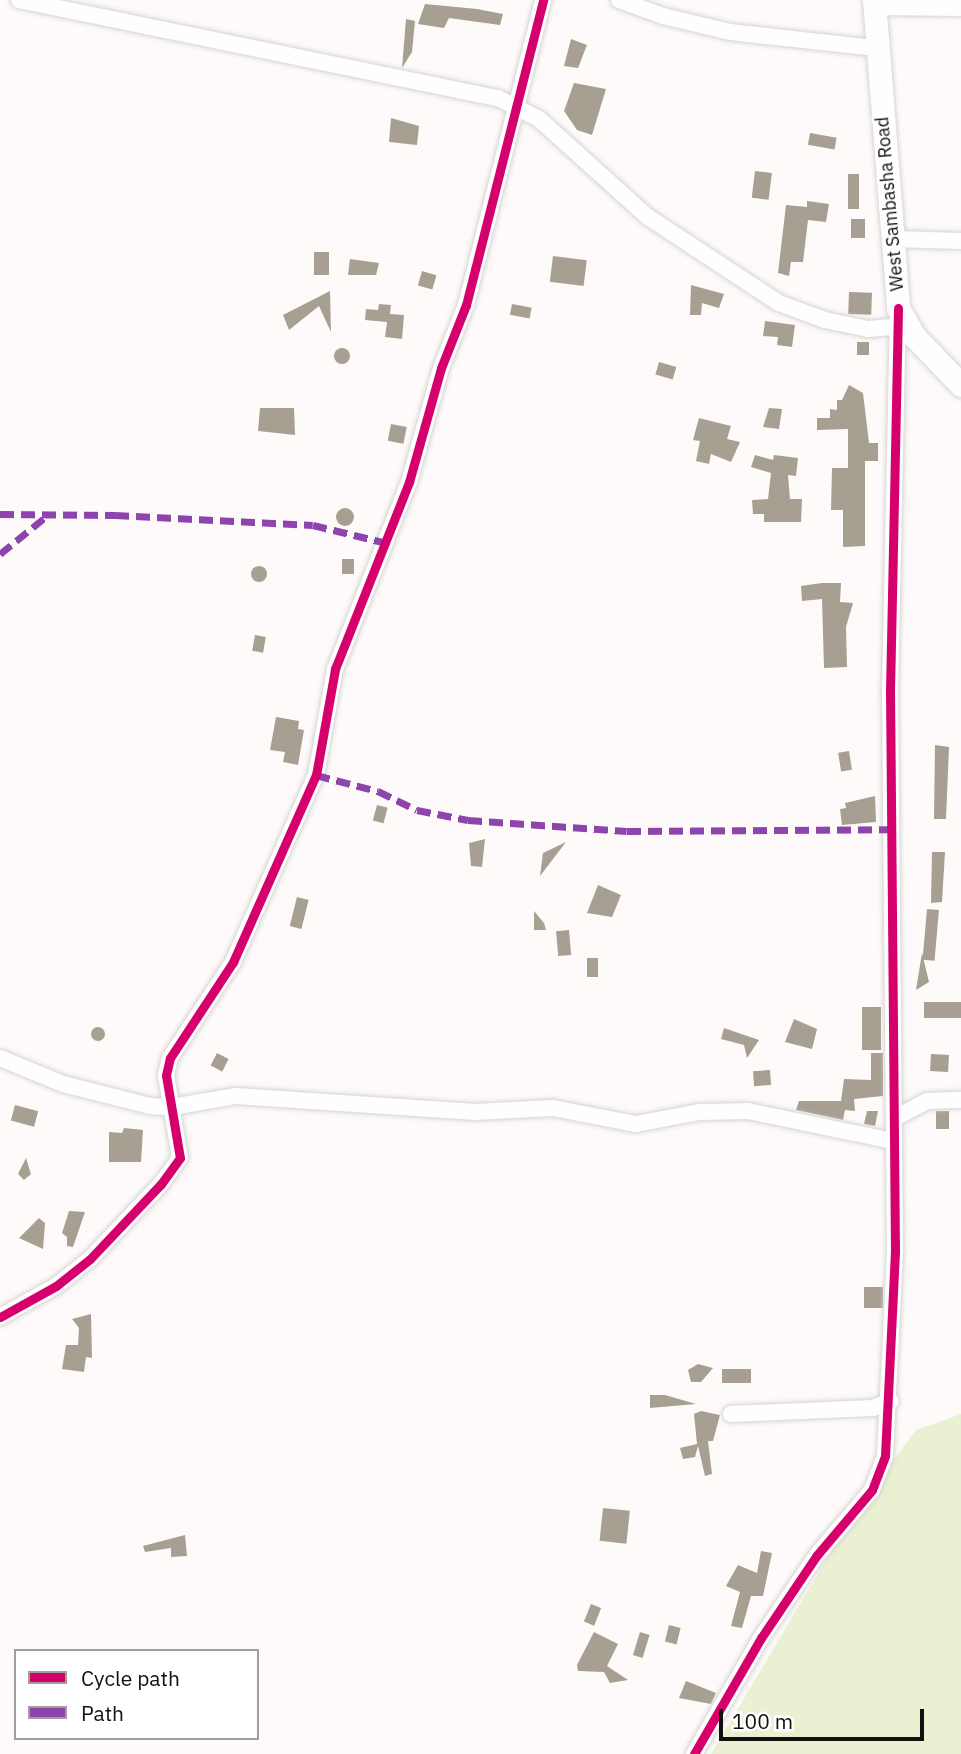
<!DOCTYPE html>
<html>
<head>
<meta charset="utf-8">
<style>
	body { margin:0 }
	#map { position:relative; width:961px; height:1754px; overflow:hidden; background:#fdfaf9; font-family:"IBM Plex Sans",sans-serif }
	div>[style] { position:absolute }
	.green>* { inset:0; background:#e9f1d2 }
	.building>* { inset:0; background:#a79f92; transform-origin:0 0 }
	.round { border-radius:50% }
	.roads { filter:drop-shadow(0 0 2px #d7d4d3) drop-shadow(0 0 2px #d7d4d3) }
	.street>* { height:16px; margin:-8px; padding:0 8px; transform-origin:8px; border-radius:8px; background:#fffefe }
	.secondary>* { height:23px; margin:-11.5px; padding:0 11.5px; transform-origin:11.5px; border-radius:11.5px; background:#fffefe }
	.quiet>* { height:7px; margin-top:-3.5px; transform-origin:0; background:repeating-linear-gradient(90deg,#8e44ad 0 14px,transparent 0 21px) }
	.cycleway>* { height:9px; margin:-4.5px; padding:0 4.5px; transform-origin:4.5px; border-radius:4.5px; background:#d6006c }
	span { translate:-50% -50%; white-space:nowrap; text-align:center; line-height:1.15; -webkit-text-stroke:5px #fff; paint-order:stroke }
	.street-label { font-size:18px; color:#120f0d }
	.legend { position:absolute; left:14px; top:1649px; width:245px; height:91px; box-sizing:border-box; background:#fff; border:2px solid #a09f9e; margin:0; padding:9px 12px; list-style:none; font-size:21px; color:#120f0d }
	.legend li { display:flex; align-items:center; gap:14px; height:35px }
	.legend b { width:35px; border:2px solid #a09f9e }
	.scale { position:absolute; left:719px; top:1709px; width:205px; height:32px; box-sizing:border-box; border:4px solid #120f0d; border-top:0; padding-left:9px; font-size:21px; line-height:24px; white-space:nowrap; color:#120f0d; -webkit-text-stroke:5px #fff; paint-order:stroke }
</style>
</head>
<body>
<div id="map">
	<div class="green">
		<i style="clip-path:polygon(961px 1414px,961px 1754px,711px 1754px,857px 1508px,916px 1430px)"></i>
	</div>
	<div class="building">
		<i style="clip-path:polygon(425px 4px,477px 9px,503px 14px,500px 25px,449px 18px,444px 28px,418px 24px)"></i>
		<i style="clip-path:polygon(406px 19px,415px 21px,412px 52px,402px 68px)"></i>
		<i style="clip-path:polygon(571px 39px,587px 45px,578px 68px,564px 66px)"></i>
		<i style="clip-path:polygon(574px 83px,606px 89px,592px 135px,577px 130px,564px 111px)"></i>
		<i style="clip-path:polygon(391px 118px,419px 126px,417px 145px,389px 142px)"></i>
		<i style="left:810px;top:133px;width:27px;height:12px;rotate:10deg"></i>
		<i style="left:755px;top:171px;width:17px;height:27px;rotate:7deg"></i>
		<i style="left:848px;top:174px;width:11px;height:35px"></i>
		<i style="clip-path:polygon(807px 201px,829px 204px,826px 222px,808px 220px,803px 262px,791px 262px,789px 276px,778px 273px,786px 205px,807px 207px)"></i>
		<i style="left:851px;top:219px;width:14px;height:19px"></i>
		<i style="left:314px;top:252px;width:15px;height:23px"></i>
		<i style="left:553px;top:256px;width:34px;height:26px;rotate:7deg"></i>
		<i style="clip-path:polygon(350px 259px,379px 263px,376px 275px,348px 275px)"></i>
		<i style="left:422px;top:271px;width:15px;height:15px;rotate:16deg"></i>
		<i style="clip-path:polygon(691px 285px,724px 294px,719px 308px,702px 303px,701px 315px,690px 315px)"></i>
		<i style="clip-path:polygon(330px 291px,331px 332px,319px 306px,289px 330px,283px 315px)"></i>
		<i style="left:849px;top:292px;width:23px;height:22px;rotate:2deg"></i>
		<i style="clip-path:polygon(379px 304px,391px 305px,390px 314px,404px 315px,402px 339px,385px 337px,387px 322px,365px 320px,366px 309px,378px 310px)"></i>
		<i style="left:512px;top:304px;width:20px;height:11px;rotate:11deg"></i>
		<i style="clip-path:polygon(765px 321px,795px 325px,792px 347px,777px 345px,778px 337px,763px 336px)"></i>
		<i style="left:857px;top:342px;width:12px;height:13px"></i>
		<i class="round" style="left:334px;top:348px;width:16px;height:16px"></i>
		<i style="left:659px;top:362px;width:18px;height:13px;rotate:16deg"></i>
		<i style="clip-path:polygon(849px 385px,863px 393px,869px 443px,878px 443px,878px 461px,865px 461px,865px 546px,843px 547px,843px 510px,831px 510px,832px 468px,848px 468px,848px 429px,817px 430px,817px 418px,830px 418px,830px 409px,837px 410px,837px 400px,842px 400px)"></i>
		<i style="clip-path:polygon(260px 408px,294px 408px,295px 435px,258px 431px)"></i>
		<i style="clip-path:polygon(769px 408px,782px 409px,779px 429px,763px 427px)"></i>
		<i style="clip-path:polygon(699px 418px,731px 426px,727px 439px,740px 442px,731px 462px,711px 454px,709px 464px,696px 461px,700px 441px,693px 440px)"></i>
		<i style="left:391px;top:424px;width:16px;height:17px;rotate:11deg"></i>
		<i style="clip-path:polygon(755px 455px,773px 460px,774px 455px,798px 458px,796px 476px,788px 475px,790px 499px,802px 499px,801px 522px,764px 522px,764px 514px,753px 514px,752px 500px,768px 499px,771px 473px,751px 467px)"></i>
		<i class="round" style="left:336px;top:508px;width:18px;height:18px"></i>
		<i style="left:342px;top:559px;width:12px;height:15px"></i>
		<i class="round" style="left:251px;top:566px;width:16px;height:16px"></i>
		<i style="clip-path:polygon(822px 583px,841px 583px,840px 602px,853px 603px,846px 627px,847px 667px,824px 668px,822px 599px,802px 601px,801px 586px)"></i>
		<i style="left:255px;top:635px;width:11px;height:16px;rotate:10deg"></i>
		<i style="clip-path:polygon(276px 717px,299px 721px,298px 729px,304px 730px,298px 765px,283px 762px,285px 752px,270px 750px)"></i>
		<i style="clip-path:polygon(935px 745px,949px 747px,946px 819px,934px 819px)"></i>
		<i style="left:849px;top:751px;width:19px;height:11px;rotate:81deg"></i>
		<i style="clip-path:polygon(875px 796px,876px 822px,842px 825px,840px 809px,846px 808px,845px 803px)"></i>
		<i style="left:377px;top:805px;width:11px;height:16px;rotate:15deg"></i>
		<i style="clip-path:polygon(485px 839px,482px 867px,471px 866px,469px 843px)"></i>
		<i style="clip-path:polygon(566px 842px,540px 876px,543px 853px)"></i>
		<i style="clip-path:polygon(932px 852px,945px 852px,942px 902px,931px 903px)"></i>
		<i style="clip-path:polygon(598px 885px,621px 895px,612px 917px,587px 913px)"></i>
		<i style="left:297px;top:897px;width:12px;height:30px;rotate:14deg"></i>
		<i style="left:927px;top:909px;width:12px;height:51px;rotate:5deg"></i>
		<i style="clip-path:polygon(534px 911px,544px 923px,546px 930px,534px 930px)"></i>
		<i style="left:569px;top:930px;width:25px;height:13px;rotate:85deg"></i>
		<i style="clip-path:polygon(922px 953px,929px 982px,916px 990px)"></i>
		<i style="left:587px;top:958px;width:11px;height:19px"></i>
		<i style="left:961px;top:1002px;width:16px;height:37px;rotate:90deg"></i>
		<i style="left:862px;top:1007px;width:19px;height:43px"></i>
		<i style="clip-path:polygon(794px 1019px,817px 1029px,812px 1049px,785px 1042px)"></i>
		<i class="round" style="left:91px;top:1027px;width:14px;height:14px"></i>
		<i style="clip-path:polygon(724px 1028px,759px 1040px,747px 1058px,744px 1045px,721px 1039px)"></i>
		<i style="left:217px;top:1053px;width:13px;height:14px;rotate:27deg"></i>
		<i style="clip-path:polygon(871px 1053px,883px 1053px,883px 1096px,854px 1099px,855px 1111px,845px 1110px,843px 1120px,796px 1110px,799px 1101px,841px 1101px,844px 1079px,871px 1080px)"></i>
		<i style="left:931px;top:1054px;width:18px;height:17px;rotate:3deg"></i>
		<i style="left:770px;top:1070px;width:15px;height:17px;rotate:86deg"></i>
		<i style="left:15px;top:1105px;width:24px;height:16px;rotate:15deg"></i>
		<i style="clip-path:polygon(867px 1111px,878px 1111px,875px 1126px,864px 1124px)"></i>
		<i style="left:936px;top:1111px;width:13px;height:18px"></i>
		<i style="clip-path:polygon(124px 1128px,143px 1130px,141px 1162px,109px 1162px,109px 1132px,122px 1133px)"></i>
		<i style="clip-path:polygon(26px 1158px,31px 1174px,24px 1180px,18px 1174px)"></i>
		<i style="clip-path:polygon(69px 1211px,85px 1212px,73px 1247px,67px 1246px,67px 1237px,62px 1233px)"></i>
		<i style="clip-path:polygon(39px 1218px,45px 1223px,43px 1249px,19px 1238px)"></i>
		<i style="left:864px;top:1287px;width:19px;height:21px"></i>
		<i style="clip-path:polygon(91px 1314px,92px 1358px,86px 1357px,84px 1372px,62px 1369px,66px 1345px,78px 1345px,79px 1328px,72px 1319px)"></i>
		<i style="clip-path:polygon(698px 1364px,713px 1368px,701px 1382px,691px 1382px,688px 1370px)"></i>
		<i style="left:751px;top:1369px;width:14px;height:29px;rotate:90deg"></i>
		<i style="clip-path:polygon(650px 1395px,665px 1395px,696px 1404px,650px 1408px)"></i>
		<i style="clip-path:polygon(701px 1411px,720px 1415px,713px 1441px,708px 1441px,712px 1474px,705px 1476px,698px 1446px,695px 1457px,683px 1459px,680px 1448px,697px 1444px,694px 1414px)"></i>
		<i style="left:603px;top:1508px;width:27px;height:33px;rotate:6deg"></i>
		<i style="clip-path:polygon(185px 1535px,187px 1556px,171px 1557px,171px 1548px,145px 1552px,143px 1546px)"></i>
		<i style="clip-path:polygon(761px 1551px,772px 1553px,763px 1596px,751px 1596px,742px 1628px,731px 1626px,740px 1592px,726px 1586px,738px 1565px,757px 1573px)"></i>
		<i style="left:591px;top:1604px;width:11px;height:19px;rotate:22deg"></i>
		<i style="left:669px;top:1625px;width:12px;height:17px;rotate:14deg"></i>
		<i style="clip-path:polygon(594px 1632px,618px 1644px,607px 1666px,628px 1680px,610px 1683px,604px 1672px,578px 1671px,577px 1665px)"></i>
		<i style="left:640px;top:1632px;width:10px;height:24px;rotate:17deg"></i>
		<i style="clip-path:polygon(686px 1681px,716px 1693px,711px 1704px,679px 1698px)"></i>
	</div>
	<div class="roads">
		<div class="street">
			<i style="left:19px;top:0;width:489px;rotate:11.6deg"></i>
			<i style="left:498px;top:98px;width:46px;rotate:27.1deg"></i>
			<i style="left:539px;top:119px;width:147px;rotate:42deg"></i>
			<i style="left:648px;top:217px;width:157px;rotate:33.3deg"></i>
			<i style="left:779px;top:303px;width:49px;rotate:20.3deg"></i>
			<i style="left:825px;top:320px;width:44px;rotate:11.8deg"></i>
			<i style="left:868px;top:329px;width:21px;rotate:-5deg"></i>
			<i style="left:619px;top:0;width:47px;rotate:20deg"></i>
			<i style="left:663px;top:16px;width:69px;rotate:13.4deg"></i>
			<i style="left:730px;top:32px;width:147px;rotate:6.3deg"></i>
			<i style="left:875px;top:7px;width:86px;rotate:0.7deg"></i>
			<i style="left:894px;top:239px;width:67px;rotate:1.7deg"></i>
			<i style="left:0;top:1058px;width:68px;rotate:22.4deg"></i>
			<i style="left:63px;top:1084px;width:90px;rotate:14.2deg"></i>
			<i style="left:150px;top:1106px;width:22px;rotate:3deg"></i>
			<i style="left:172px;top:1107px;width:65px;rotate:-9.8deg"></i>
			<i style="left:236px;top:1096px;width:240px;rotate:3.8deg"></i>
			<i style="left:475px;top:1112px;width:78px;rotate:-2.9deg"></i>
			<i style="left:553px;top:1108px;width:85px;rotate:10.9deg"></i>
			<i style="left:636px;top:1124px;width:64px;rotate:-10.8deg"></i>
			<i style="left:699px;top:1112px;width:49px;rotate:-1.2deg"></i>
			<i style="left:748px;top:1111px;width:148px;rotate:11.7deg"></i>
			<i style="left:895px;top:1118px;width:36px;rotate:-28deg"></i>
			<i style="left:927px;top:1101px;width:34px;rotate:-2deg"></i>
			<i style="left:0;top:1317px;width:64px;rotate:-29deg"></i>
			<i style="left:56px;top:1286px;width:43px;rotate:-38.5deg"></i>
			<i style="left:90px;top:1259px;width:103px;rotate:-46.6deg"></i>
			<i style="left:161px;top:1184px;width:32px;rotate:-54deg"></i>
			<i style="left:180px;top:1158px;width:84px;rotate:-99.6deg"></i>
			<i style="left:166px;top:1075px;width:17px;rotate:-77deg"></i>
			<i style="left:170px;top:1058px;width:115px;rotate:-56.7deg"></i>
			<i style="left:233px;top:962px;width:205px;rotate:-66.1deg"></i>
			<i style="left:316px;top:775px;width:108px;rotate:-79.8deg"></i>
			<i style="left:335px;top:669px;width:201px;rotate:-68.4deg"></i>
			<i style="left:409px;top:482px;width:118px;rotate:-74.3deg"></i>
			<i style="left:441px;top:368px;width:68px;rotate:-68.4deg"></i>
			<i style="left:466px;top:305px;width:315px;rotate:-75.8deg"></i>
			<i style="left:731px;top:1414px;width:142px;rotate:-2.4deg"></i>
			<i style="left:873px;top:1408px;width:19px;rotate:-21deg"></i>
			<i style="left:694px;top:1754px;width:134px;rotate:-60deg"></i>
			<i style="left:761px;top:1638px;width:100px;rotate:-56deg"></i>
			<i style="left:817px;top:1555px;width:85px;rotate:-49.8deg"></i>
			<i style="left:872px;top:1490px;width:36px;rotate:-69deg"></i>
			<i style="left:885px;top:1456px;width:205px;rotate:-87.2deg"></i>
			<i style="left:895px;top:1251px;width:560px;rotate:-90.51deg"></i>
			<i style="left:890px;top:691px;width:381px;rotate:-88.8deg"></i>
		</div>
		<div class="secondary">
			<i style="left:874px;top:0;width:309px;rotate:85.5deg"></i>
			<i style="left:898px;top:308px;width:32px;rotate:60deg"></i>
			<i style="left:914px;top:336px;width:68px;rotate:46.2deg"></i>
		</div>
	</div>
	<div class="quiet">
		<i style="left:0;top:514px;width:115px;rotate:0.5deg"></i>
		<i style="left:115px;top:515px;width:198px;rotate:2.9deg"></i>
		<i style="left:313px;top:525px;width:76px;rotate:13.7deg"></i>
		<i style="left:0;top:554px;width:62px;rotate:-39.1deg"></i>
		<i style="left:316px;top:775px;width:64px;rotate:14.5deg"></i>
		<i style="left:378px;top:791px;width:43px;rotate:26deg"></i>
		<i style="left:417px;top:810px;width:52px;rotate:11.1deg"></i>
		<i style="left:468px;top:820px;width:159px;rotate:4deg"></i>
		<i style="left:627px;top:831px;width:265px;rotate:-0.4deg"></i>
	</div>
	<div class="cycleway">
		<i style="left:0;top:1317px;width:64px;rotate:-29deg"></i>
		<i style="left:56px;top:1286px;width:43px;rotate:-38.5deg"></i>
		<i style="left:90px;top:1259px;width:103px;rotate:-46.6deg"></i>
		<i style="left:161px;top:1184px;width:32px;rotate:-54deg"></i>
		<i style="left:180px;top:1158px;width:84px;rotate:-99.6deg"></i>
		<i style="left:166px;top:1075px;width:17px;rotate:-77deg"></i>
		<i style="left:170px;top:1058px;width:115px;rotate:-56.7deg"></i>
		<i style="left:233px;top:962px;width:205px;rotate:-66.1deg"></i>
		<i style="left:316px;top:775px;width:108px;rotate:-79.8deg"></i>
		<i style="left:335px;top:669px;width:201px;rotate:-68.4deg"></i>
		<i style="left:409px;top:482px;width:118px;rotate:-74.3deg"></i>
		<i style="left:441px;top:368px;width:68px;rotate:-68.4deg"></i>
		<i style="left:466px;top:305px;width:315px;rotate:-75.8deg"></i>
		<i style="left:694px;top:1754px;width:134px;rotate:-60deg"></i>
		<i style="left:761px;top:1638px;width:100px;rotate:-56deg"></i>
		<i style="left:817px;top:1555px;width:85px;rotate:-49.8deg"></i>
		<i style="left:872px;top:1490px;width:36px;rotate:-69deg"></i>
		<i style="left:885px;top:1456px;width:205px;rotate:-87.2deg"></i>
		<i style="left:895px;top:1251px;width:560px;rotate:-90.51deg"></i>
		<i style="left:890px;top:691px;width:383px;rotate:-88.8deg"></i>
	</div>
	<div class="street-label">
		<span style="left:890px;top:204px;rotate:-95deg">West Sambasha Road</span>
	</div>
	<ul class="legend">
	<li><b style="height:9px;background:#d6006c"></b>Cycle path</li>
	<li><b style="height:9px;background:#8e44ad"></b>Path</li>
	</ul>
	<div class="scale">100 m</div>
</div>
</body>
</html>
